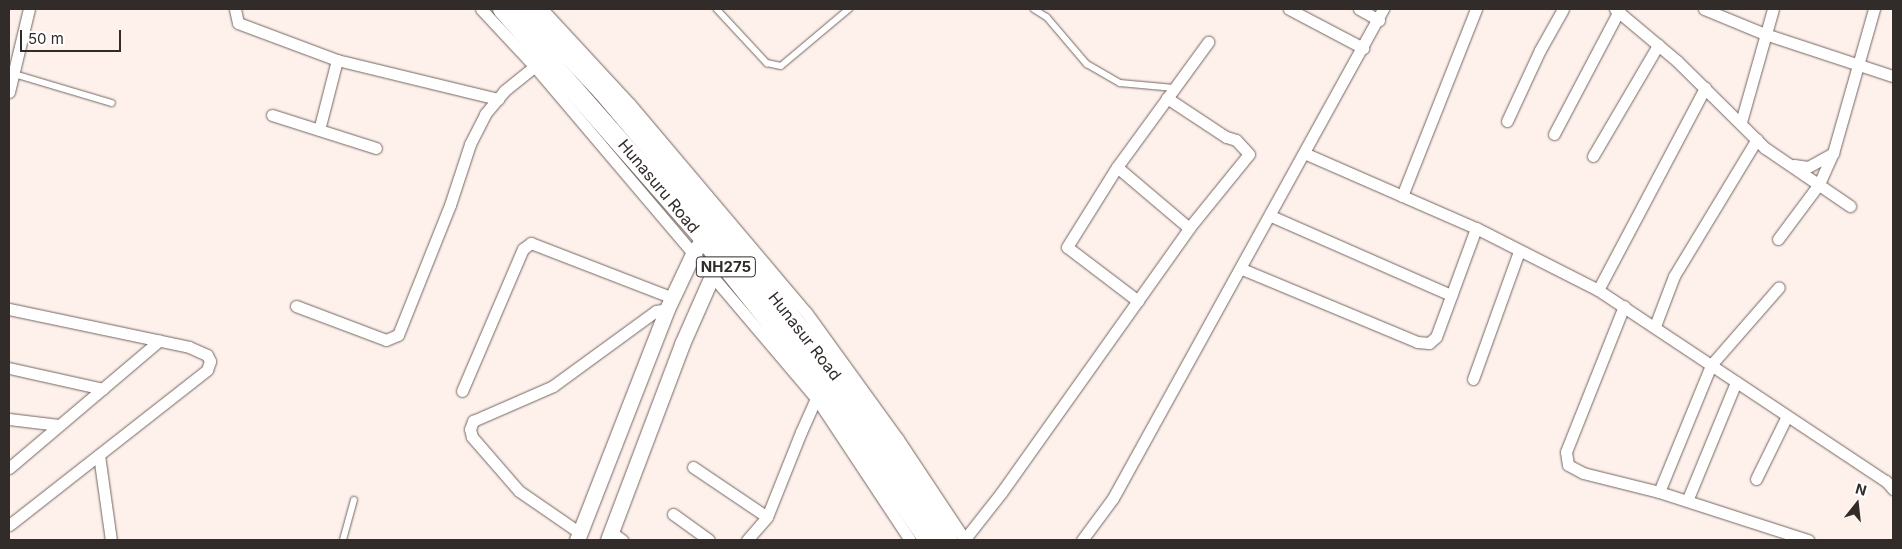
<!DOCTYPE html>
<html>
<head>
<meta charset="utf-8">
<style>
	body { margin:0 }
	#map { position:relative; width:1902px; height:549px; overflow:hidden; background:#fef1ec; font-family:Inter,sans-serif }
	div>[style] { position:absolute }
	.roads { filter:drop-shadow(0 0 1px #736560) drop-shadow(0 0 1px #736560) }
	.lane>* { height:5.5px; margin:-2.75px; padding:0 2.75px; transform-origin:2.75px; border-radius:2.75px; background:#fff }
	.street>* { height:11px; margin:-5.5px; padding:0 5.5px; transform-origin:5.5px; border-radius:5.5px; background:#fff }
	.secondary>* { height:15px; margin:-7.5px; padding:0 7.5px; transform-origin:7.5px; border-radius:7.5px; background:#fff }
	.highway>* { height:20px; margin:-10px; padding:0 10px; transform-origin:10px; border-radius:10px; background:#fff }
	span { translate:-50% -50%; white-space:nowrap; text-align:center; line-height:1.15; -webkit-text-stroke:4px #fff; paint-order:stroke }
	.shield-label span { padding:1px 4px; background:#fff; border:1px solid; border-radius:4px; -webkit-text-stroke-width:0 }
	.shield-label { font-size:15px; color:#312b29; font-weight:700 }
	.street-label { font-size:16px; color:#312b29 }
	.frame { position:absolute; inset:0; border:10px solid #312b29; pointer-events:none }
	.north { position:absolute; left:1832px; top:479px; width:50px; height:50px; -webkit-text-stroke:4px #fff; paint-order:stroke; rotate:16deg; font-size:14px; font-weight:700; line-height:20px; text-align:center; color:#312b29 }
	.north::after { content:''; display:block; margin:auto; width:18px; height:22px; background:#312b29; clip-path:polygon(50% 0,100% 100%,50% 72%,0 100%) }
	.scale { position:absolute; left:20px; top:30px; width:101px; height:22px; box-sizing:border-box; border:2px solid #312b29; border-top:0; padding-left:6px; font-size:15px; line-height:18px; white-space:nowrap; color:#312b29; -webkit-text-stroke:4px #fff; paint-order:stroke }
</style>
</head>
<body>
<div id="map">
	<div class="roads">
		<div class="lane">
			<i style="left:717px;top:9px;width:74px;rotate:47.2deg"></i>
			<i style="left:767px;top:63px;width:14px;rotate:12deg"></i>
			<i style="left:781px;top:66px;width:89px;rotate:-40deg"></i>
			<i style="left:1034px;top:9px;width:15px;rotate:32deg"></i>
			<i style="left:1047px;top:17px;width:62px;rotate:49.6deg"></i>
			<i style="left:1087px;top:64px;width:38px;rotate:30deg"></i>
			<i style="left:1120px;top:83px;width:54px;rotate:5.3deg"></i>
			<i style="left:14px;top:74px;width:102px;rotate:16.5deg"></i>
			<i style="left:343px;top:540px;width:41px;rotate:-74.6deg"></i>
		</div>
		<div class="street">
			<i style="left:235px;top:9px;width:14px;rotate:78deg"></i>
			<i style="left:238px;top:23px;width:106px;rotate:20.5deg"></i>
			<i style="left:337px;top:60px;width:166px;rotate:13.6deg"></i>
			<i style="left:481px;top:9px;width:79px;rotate:47deg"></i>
			<i style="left:535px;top:67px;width:434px;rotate:49.7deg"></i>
			<i style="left:816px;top:398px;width:170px;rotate:56.5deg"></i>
			<i style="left:542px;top:9px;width:129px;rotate:47.2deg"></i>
			<i style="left:630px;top:104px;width:272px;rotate:49.8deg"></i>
			<i style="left:806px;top:312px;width:157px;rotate:54.1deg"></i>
			<i style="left:898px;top:439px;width:121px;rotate:56.4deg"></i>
			<i style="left:1289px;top:9px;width:84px;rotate:27.8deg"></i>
			<i style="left:1359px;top:9px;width:23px;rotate:29deg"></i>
			<i style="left:1615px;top:9px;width:81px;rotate:40deg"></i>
			<i style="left:1677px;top:61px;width:124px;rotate:44.7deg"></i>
			<i style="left:1765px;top:148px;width:103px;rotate:34.3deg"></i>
			<i style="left:1704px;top:9px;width:66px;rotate:22.3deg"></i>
			<i style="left:1765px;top:34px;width:135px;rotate:18.2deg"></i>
			<i style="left:9px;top:92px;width:85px;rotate:-76.5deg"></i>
			<i style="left:272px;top:115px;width:109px;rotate:17.6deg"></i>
			<i style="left:1507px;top:121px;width:78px;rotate:-65.1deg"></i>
			<i style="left:1540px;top:50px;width:47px;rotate:-60.7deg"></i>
			<i style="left:1741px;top:122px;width:117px;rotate:-74.2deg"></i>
			<i style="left:319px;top:130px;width:72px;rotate:-75.6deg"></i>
			<i style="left:1554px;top:134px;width:141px;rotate:-62.2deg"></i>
			<i style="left:1304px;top:153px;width:188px;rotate:23.6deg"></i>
			<i style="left:1476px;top:228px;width:137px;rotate:26.9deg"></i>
			<i style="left:1598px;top:290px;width:346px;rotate:33.6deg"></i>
			<i style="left:1886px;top:481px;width:11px;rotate:49deg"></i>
			<i style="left:1593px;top:156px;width:129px;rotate:-59.6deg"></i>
			<i style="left:1794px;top:165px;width:14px;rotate:8deg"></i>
			<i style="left:1808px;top:167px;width:29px;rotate:-29deg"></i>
			<i style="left:1833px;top:153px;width:150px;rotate:-74.1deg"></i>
			<i style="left:1117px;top:167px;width:94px;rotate:40.3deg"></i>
			<i style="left:1402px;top:196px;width:201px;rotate:-68.4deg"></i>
			<i style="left:1271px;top:216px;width:197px;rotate:23.7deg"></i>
			<i style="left:1778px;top:239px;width:69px;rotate:-53.3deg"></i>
			<i style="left:1819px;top:184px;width:34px;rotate:-66deg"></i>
			<i style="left:1242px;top:269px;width:190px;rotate:22.6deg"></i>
			<i style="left:1417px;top:342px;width:12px;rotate:5deg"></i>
			<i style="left:1429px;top:343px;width:9px;rotate:-41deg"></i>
			<i style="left:1436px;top:337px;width:116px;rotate:-69.8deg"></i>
			<i style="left:1598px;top:290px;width:229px;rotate:-62.1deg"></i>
			<i style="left:1138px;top:301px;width:89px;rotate:-142.7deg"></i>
			<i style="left:1067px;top:247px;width:94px;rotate:-58deg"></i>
			<i style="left:1117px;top:167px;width:155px;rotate:-53.9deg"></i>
			<i style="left:296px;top:306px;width:96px;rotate:20.7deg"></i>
			<i style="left:386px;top:340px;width:13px;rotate:-23deg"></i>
			<i style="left:398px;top:335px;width:140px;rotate:-68.2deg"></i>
			<i style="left:450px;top:205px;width:64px;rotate:-71.8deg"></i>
			<i style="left:470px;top:144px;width:34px;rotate:-63deg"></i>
			<i style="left:485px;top:114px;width:30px;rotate:-50deg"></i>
			<i style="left:504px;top:91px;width:46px;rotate:-38.9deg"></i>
			<i style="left:1624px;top:306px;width:157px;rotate:111.7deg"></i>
			<i style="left:1566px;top:452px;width:13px;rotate:81deg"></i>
			<i style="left:1568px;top:465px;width:17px;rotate:28deg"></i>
			<i style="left:1583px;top:473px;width:78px;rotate:14deg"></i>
			<i style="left:1659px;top:492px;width:157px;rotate:17.9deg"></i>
			<i style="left:9px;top:309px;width:184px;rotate:11.9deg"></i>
			<i style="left:189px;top:347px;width:20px;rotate:24deg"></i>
			<i style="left:207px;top:355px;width:7px;rotate:63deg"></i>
			<i style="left:210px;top:361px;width:9px;rotate:108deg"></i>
			<i style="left:207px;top:370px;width:251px;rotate:141.9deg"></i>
			<i style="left:1655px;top:326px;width:53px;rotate:-69.2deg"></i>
			<i style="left:1674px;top:276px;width:160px;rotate:-58.8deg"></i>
			<i style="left:9px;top:368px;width:96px;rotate:12.6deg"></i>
			<i style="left:1473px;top:379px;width:136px;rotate:-70.2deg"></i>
			<i style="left:462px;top:391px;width:155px;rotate:-66.8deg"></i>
			<i style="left:523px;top:249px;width:10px;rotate:-37deg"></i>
			<i style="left:531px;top:243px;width:152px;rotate:21.2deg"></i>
			<i style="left:9px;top:419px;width:50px;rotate:6.8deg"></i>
			<i style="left:99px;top:455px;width:86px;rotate:82deg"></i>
			<i style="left:693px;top:467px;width:89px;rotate:34deg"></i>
			<i style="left:9px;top:468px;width:197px;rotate:-40.3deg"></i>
			<i style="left:1756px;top:479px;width:70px;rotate:-63.8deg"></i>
			<i style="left:1659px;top:492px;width:137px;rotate:-67.7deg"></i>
			<i style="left:1711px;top:365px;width:103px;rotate:-48.9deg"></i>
			<i style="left:1687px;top:501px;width:129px;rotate:-67.6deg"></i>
			<i style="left:673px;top:514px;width:44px;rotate:35.8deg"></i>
			<i style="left:611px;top:532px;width:14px;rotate:36deg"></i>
			<i style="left:580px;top:533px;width:74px;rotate:-145.5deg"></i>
			<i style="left:519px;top:491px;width:72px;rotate:-131deg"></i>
			<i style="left:472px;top:437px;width:8px;rotate:-104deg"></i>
			<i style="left:470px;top:429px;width:9px;rotate:-69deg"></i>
			<i style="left:473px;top:421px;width:87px;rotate:-23.6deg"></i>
			<i style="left:553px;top:386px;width:127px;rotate:-36.1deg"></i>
			<i style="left:656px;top:311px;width:11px;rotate:-10deg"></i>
			<i style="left:747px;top:540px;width:30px;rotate:-49deg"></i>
			<i style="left:767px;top:517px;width:92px;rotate:-68.2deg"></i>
			<i style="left:801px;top:432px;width:37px;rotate:-66deg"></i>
			<i style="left:816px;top:398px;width:5px;rotate:-22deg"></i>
			<i style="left:964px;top:540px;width:60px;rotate:-51.8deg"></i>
			<i style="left:1001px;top:493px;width:325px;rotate:-54.6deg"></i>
			<i style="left:1189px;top:228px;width:95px;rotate:-51deg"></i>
			<i style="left:1249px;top:154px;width:19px;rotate:-133deg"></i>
			<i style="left:1236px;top:140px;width:10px;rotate:-163deg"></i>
			<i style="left:1226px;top:137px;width:71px;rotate:-146.5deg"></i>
			<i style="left:1082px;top:540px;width:52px;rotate:-53.6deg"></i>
			<i style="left:1113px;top:498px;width:559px;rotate:-61.09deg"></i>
		</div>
		<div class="secondary">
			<i style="left:577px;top:540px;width:248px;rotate:-68.7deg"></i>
			<i style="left:667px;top:309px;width:63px;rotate:-64.7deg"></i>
			<i style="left:694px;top:252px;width:17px;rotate:-54deg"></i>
			<i style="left:704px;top:238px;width:10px;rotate:-29deg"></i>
			<i style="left:608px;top:540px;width:210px;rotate:-69.3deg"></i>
			<i style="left:682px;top:344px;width:94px;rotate:-66.2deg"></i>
			<i style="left:720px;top:258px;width:9px;rotate:-41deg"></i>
		</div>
		<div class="highway">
			<i style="left:503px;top:9px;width:305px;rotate:48.7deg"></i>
			<i style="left:704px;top:238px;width:197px;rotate:51.4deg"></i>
			<i style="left:827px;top:392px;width:180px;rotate:55.4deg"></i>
			<i style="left:526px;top:9px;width:112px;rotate:46.8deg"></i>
			<i style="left:603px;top:91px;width:203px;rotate:49.8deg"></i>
			<i style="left:734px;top:246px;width:172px;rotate:51.6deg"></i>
			<i style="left:841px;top:381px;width:192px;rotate:56.1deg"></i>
		</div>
	</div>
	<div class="shield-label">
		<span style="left:726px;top:267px">NH275</span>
	</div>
	<div class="street-label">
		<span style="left:659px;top:186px;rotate:50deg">Hunasuru Road</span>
		<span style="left:805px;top:336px;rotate:52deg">Hunasur Road</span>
	</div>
	<div class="frame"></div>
	<div class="north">N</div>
	<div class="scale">50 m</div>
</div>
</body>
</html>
